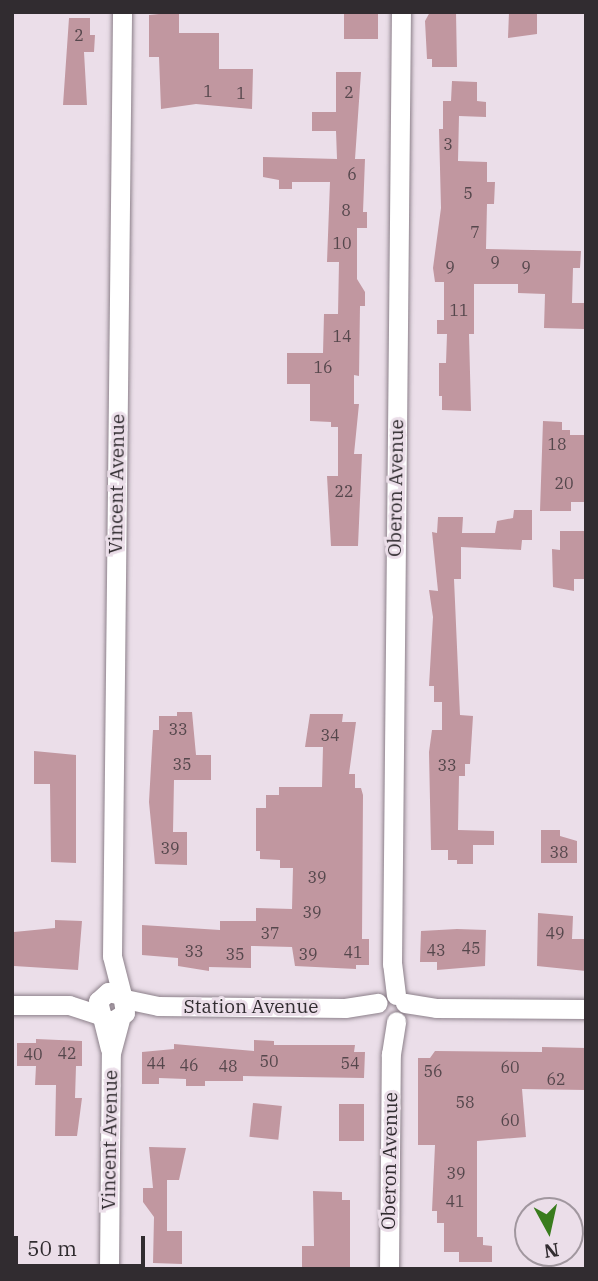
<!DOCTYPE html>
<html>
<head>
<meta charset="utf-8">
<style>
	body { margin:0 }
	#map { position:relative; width:598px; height:1281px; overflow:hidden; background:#ebdee9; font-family:"IBM Plex Serif",serif }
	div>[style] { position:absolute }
	.building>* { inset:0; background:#c197a0; transform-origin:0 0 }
	.roads { filter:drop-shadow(0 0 2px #8c808a) drop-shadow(0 0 2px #8c808a) }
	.minor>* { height:19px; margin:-9.5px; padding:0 9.5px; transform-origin:9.5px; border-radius:9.5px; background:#fff }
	span { translate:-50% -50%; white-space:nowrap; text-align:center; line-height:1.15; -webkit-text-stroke:6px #ebdee9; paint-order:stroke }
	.number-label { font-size:16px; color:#55474c }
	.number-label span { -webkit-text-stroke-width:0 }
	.street-label { font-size:19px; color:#312c30 }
	.frame { position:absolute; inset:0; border:14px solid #312c30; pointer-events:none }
	.north { position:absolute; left:514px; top:1197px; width:70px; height:70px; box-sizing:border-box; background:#ebdee9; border:2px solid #a1979f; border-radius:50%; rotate:172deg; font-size:19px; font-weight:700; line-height:28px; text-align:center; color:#312c30 }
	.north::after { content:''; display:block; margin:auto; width:24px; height:32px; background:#397c1d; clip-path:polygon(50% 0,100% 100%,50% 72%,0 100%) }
	.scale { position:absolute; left:14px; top:1236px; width:131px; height:32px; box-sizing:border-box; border:4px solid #312c30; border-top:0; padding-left:9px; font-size:21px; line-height:24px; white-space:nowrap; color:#312c30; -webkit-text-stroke:5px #ebdee9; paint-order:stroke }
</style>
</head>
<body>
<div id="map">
	<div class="building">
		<i style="clip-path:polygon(179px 12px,179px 33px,219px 33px,219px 69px,253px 69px,252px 109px,196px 104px,161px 109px,159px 57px,149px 57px,149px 15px)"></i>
		<i style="left:344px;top:12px;width:34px;height:27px"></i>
		<i style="clip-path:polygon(430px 12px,456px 12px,457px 67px,432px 67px,432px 59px,427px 59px,425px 21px)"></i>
		<i style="clip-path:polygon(509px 12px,537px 12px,537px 34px,508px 38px)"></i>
		<i style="clip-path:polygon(69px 18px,90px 18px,90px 35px,95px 35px,94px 52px,84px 52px,87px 105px,63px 105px)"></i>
		<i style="clip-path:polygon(336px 72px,361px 72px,355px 159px,365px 159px,363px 212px,367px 212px,367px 228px,357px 228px,357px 279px,365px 292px,365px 306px,360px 306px,359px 376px,354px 375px,354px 404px,359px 404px,354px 454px,362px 454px,358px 546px,331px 546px,327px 476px,338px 476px,338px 427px,331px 427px,331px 422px,310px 421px,310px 384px,287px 384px,287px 353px,323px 353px,324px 314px,338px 314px,339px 262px,327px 262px,330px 182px,292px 182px,292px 189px,279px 189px,279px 180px,263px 177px,263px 157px,337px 159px,336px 131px,312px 131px,312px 112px,336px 112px)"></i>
		<i style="clip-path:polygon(452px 81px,477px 82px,477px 101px,486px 102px,486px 117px,459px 116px,458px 161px,487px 162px,487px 182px,495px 182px,494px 204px,487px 204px,486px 249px,581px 251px,580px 268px,573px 268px,572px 303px,586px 303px,584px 329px,544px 328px,545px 294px,518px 293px,518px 284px,474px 284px,474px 334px,469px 334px,471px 411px,442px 410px,442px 396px,439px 396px,439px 363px,446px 363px,447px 334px,437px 334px,437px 320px,444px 320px,444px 282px,435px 282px,433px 268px,441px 208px,439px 129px,443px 129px,443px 101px,451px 101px)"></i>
		<i style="clip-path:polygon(543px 421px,562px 422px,562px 430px,570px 430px,570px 435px,586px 435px,586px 502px,571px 502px,571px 511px,540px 511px)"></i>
		<i style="clip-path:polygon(514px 510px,532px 510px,532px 540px,522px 540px,521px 550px,461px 547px,461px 579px,454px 579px,460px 715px,473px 716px,470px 764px,465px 764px,465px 776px,459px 776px,458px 830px,494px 831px,494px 845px,473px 845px,473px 864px,457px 864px,457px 860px,448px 860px,448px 850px,431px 850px,429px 752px,432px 730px,442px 730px,442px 702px,434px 702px,434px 686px,429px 686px,433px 617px,429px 590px,438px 591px,432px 532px,437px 533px,438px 517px,463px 517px,462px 533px,495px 533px,497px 521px,513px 518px)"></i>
		<i style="clip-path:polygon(560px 531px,586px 531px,586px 579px,574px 579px,574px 591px,553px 587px,552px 549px,560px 550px)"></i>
		<i style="clip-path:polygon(177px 712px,192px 712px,196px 755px,211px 755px,211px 780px,174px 780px,173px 832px,187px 832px,187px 865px,155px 864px,149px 802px,153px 730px,159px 730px,159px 716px,177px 716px)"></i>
		<i style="clip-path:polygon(310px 714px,343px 714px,342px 722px,356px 722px,349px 774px,355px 774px,355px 788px,361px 788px,363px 795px,362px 939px,369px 939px,369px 965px,356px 965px,356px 969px,295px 966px,292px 947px,251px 946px,251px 968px,209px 967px,209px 971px,178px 966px,178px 958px,142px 955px,142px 925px,220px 930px,220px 921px,256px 921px,256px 908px,292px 909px,293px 868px,280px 868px,280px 860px,260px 859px,260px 851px,256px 851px,256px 808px,266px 808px,266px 795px,279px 795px,279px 787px,322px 787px,323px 747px,305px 747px)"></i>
		<i style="clip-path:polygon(34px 751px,76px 755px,76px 863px,51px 862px,50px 784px,34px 784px)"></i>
		<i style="clip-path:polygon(541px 830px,560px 830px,560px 836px,577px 841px,577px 863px,541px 863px)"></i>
		<i style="clip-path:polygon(538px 913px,573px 916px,572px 939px,586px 939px,586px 971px,537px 966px)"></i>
		<i style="clip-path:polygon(55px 920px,82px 921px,78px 970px,14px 966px,14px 932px,55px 928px)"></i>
		<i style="clip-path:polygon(457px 929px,486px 930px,485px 966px,437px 970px,437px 962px,420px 962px,421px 931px)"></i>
		<i style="clip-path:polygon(36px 1039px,82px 1041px,82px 1066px,76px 1066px,75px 1098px,82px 1098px,77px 1136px,55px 1136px,56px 1085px,35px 1085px,36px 1066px,17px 1066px,17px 1043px,36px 1043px)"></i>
		<i style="clip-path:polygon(254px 1040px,274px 1041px,274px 1045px,355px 1045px,354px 1052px,365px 1052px,364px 1078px,243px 1076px,243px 1081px,205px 1081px,205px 1086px,186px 1086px,186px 1079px,159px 1078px,159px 1084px,142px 1084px,142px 1052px,174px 1049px,174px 1044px,254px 1051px)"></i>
		<i style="clip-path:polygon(542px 1047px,586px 1048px,586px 1090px,522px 1089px,526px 1137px,477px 1141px,477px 1237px,483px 1237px,483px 1245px,492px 1246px,492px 1262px,459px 1262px,459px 1252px,444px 1252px,444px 1223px,437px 1223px,437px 1211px,432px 1211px,435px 1145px,418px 1145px,418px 1058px,430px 1058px,435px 1051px,542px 1052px)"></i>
		<i style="left:253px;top:1103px;width:29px;height:34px;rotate:6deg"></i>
		<i style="left:339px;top:1104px;width:25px;height:37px"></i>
		<i style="clip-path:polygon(149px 1147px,186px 1148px,179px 1180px,167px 1180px,167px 1231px,182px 1231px,182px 1264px,153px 1263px,154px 1217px,143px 1202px,143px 1188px,153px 1188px)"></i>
		<i style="clip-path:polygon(313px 1191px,342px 1192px,342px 1200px,350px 1200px,350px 1269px,302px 1269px,302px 1246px,314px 1246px)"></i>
	</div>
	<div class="roads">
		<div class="minor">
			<i style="left:122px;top:995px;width:40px;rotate:-104.4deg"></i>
			<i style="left:112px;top:956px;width:944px;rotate:-89.39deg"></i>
			<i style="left:396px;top:995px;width:31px;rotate:-97deg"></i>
			<i style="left:392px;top:964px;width:952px;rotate:-89.46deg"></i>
			<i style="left:125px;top:999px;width:34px;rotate:12deg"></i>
			<i style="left:158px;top:1006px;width:187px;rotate:0.6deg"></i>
			<i style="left:345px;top:1008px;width:33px;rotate:-9deg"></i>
			<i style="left:405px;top:1003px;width:31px;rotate:9deg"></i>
			<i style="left:436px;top:1008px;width:150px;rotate:0.4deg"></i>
			<i style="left:12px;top:1005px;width:57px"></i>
			<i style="left:69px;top:1005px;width:33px;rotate:18deg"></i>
			<i style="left:103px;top:1018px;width:9px;rotate:18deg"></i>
			<i style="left:112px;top:1021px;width:15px;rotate:-32deg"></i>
			<i style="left:125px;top:1013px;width:18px;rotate:-99deg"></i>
			<i style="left:122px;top:995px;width:14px;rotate:-168deg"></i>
			<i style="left:108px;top:992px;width:13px;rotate:138deg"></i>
			<i style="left:98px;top:1001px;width:49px;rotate:76deg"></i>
			<i style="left:109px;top:1269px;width:216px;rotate:-89.5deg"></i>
			<i style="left:111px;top:1053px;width:35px;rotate:-75deg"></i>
			<i style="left:389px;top:1269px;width:215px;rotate:-89.5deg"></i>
			<i style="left:391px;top:1054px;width:33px;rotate:-81deg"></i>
		</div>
	</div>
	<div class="number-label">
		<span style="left:79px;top:35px">2</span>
		<span style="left:208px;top:91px">1</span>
		<span style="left:349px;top:92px">2</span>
		<span style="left:241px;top:93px">1</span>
		<span style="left:448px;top:144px">3</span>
		<span style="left:352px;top:174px">6</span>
		<span style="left:468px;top:193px">5</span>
		<span style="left:346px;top:210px">8</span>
		<span style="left:475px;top:232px">7</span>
		<span style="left:342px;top:243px">10</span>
		<span style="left:495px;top:262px">9</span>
		<span style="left:450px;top:267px">9</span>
		<span style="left:526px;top:267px">9</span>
		<span style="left:459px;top:310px">11</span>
		<span style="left:342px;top:336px">14</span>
		<span style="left:323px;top:367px">16</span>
		<span style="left:557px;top:444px">18</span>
		<span style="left:564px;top:483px">20</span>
		<span style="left:344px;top:491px">22</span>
		<span style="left:178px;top:729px">33</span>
		<span style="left:330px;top:735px">34</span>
		<span style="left:182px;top:764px">35</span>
		<span style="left:447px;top:765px">33</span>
		<span style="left:170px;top:848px">39</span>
		<span style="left:559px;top:852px">38</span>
		<span style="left:317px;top:877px">39</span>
		<span style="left:312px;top:912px">39</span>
		<span style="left:270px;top:933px">37</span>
		<span style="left:555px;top:933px">49</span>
		<span style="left:471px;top:948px">45</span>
		<span style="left:436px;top:950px">43</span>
		<span style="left:194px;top:951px">33</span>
		<span style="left:353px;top:952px">41</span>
		<span style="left:235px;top:954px">35</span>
		<span style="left:308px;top:954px">39</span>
		<span style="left:67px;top:1053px">42</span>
		<span style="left:33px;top:1054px">40</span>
		<span style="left:269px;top:1061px">50</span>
		<span style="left:156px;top:1063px">44</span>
		<span style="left:350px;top:1063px">54</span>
		<span style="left:189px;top:1065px">46</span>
		<span style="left:228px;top:1066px">48</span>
		<span style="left:510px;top:1067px">60</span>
		<span style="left:433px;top:1071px">56</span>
		<span style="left:556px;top:1079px">62</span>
		<span style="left:465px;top:1102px">58</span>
		<span style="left:510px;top:1120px">60</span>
		<span style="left:456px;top:1173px">39</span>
		<span style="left:455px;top:1201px">41</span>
	</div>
	<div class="street-label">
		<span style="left:117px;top:484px;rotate:-89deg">Vincent Avenue</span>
		<span style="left:396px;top:488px;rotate:-89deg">Oberon Avenue</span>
		<span style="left:251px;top:1007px">Station Avenue</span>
		<span style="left:110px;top:1140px;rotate:-89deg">Vincent Avenue</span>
		<span style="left:390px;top:1161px;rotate:-89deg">Oberon Avenue</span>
	</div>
	<div class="frame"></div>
	<div class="north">N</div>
	<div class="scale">50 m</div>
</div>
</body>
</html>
